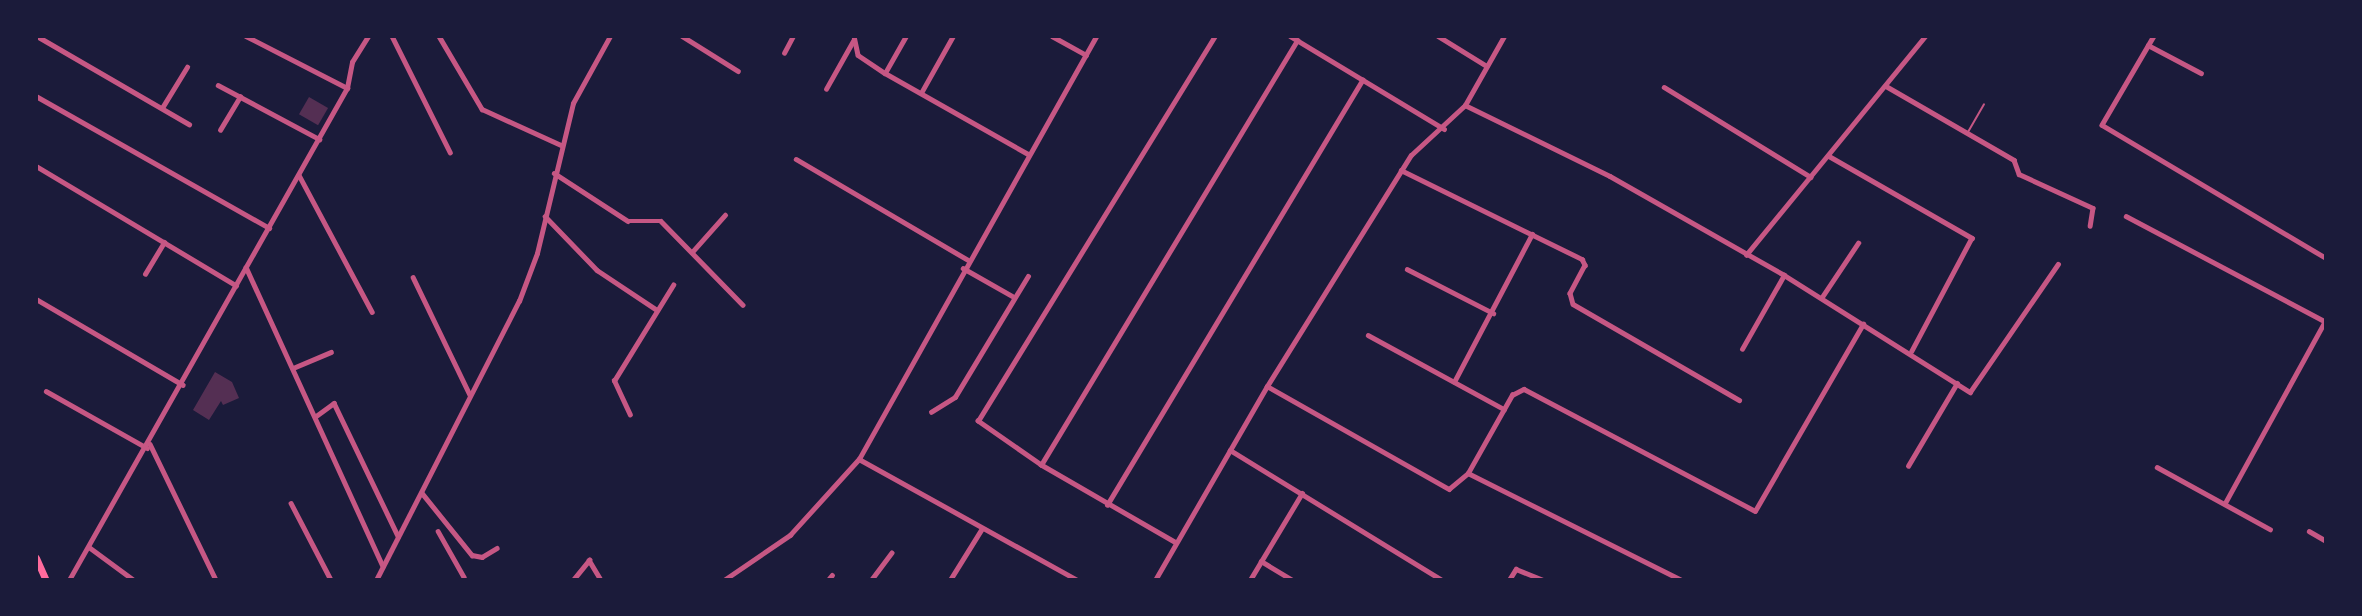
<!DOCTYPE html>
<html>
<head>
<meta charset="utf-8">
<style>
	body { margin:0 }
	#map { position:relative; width:2362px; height:616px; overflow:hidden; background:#1b1b3a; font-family:Lato,sans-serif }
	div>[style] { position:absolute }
	.building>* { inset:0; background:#542f53; transform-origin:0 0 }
	.service>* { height:2px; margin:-1px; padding:0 1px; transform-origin:1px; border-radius:1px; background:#c65784 }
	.minor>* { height:4.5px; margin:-2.25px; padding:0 2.25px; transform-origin:2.25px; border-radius:2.25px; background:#c65784 }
	.tertiary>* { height:5px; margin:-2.5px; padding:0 2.5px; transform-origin:2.5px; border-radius:2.5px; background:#c65784 }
	.primary>* { height:7px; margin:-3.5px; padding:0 3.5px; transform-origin:3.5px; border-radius:3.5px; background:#ff6b9d }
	span { translate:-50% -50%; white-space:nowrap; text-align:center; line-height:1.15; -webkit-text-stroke:6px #1b1b3a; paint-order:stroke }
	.frame { position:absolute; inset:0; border:38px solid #1b1b3a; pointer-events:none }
</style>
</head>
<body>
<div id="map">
	<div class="building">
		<i style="left:309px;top:97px;width:22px;height:20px;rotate:30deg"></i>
		<i style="clip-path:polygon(215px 372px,232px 382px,239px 398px,223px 405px,221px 401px,209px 420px,193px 410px)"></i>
	</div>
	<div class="service">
		<i style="left:1968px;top:132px;width:32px;rotate:-60deg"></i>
	</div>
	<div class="minor">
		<i style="left:37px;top:36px;width:176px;rotate:30.1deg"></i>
		<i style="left:246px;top:36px;width:114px;rotate:27.2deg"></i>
		<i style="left:392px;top:36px;width:130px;rotate:63.4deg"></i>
		<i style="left:439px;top:36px;width:85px;rotate:59.5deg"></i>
		<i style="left:482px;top:109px;width:87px;rotate:24.5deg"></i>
		<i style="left:682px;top:36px;width:66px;rotate:32deg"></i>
		<i style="left:854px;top:36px;width:19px;rotate:78deg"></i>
		<i style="left:858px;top:55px;width:32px;rotate:34deg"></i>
		<i style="left:885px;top:73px;width:164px;rotate:29.5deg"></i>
		<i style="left:1052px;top:36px;width:39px;rotate:29deg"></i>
		<i style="left:1290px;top:36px;width:180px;rotate:31.1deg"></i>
		<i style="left:1438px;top:36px;width:57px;rotate:31.5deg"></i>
		<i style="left:2154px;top:36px;width:103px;rotate:120.3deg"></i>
		<i style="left:2102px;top:125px;width:261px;rotate:30.7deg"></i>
		<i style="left:2148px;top:45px;width:60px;rotate:27.8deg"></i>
		<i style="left:784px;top:53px;width:19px;rotate:-62deg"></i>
		<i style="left:885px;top:73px;width:43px;rotate:-60.4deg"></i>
		<i style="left:218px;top:85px;width:115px;rotate:28.1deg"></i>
		<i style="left:1886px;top:86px;width:148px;rotate:30deg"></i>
		<i style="left:2014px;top:160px;width:15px;rotate:70deg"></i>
		<i style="left:2019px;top:174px;width:81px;rotate:24.7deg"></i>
		<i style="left:2093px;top:208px;width:18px;rotate:99deg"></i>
		<i style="left:1664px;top:87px;width:172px;rotate:31.5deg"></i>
		<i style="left:826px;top:89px;width:55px;rotate:-60.6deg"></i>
		<i style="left:921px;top:93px;width:65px;rotate:-60.7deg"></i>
		<i style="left:36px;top:96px;width:268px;rotate:29.5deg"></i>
		<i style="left:1465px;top:105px;width:161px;rotate:26.1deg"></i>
		<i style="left:1610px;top:176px;width:200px;rotate:29.6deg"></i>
		<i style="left:1784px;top:275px;width:220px;rotate:32.2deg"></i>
		<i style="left:1970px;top:392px;width:155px;rotate:-55.5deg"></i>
		<i style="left:162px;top:108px;width:48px;rotate:-58.6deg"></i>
		<i style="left:220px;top:130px;width:39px;rotate:-59deg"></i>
		<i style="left:1829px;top:156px;width:165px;rotate:29.8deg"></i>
		<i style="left:1972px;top:238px;width:128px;rotate:118deg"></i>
		<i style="left:796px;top:159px;width:199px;rotate:30.4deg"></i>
		<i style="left:36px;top:166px;width:233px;rotate:30.8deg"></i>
		<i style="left:1401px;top:170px;width:202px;rotate:26.2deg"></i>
		<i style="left:1582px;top:259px;width:7px;rotate:63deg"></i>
		<i style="left:1585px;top:265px;width:32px;rotate:118deg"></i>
		<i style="left:1570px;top:293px;width:11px;rotate:75deg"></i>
		<i style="left:1573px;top:304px;width:192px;rotate:30deg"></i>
		<i style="left:554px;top:173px;width:88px;rotate:33deg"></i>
		<i style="left:628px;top:221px;width:33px"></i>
		<i style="left:661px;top:221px;width:117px;rotate:45.7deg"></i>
		<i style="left:299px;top:175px;width:155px;rotate:61.9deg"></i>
		<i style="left:545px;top:216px;width:75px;rotate:46.1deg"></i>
		<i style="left:597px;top:270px;width:72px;rotate:33.7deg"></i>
		<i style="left:2126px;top:216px;width:226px;rotate:27.9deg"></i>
		<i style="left:693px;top:251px;width:48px;rotate:-48.4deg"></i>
		<i style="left:1746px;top:255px;width:283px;rotate:-50.7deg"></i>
		<i style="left:246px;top:267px;width:329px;rotate:65.4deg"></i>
		<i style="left:963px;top:268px;width:59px;rotate:29.6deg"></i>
		<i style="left:1407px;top:269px;width:97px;rotate:27.1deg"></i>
		<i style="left:145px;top:274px;width:37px;rotate:-59deg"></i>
		<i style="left:413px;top:277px;width:131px;rotate:64.2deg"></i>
		<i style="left:1822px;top:297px;width:65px;rotate:-56.3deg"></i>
		<i style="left:36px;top:299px;width:170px;rotate:30.3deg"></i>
		<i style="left:1368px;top:335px;width:155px;rotate:28.6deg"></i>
		<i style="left:1742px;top:349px;width:85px;rotate:-60.4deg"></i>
		<i style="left:293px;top:368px;width:41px;rotate:-22.8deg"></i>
		<i style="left:1454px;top:382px;width:167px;rotate:-62.2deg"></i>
		<i style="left:1267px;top:386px;width:209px;rotate:29.5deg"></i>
		<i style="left:1449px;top:489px;width:25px;rotate:-40deg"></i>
		<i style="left:1468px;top:473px;width:90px;rotate:-60.6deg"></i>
		<i style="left:1512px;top:395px;width:13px;rotate:-27deg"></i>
		<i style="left:1524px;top:389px;width:261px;rotate:27.8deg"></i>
		<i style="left:1755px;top:511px;width:216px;rotate:-60deg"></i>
		<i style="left:46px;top:391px;width:116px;rotate:29.4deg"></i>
		<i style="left:931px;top:412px;width:28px;rotate:-32deg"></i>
		<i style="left:955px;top:397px;width:141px;rotate:-58.9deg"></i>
		<i style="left:630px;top:415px;width:38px;rotate:-115deg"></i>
		<i style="left:614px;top:381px;width:113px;rotate:-58.4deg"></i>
		<i style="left:316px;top:416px;width:22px;rotate:-36deg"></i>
		<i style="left:334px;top:403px;width:148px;rotate:64.3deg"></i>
		<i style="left:150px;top:444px;width:151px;rotate:64.1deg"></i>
		<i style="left:1230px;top:450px;width:249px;rotate:31.5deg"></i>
		<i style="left:859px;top:459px;width:249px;rotate:29deg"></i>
		<i style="left:1041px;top:465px;width:496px;rotate:-58.9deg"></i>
		<i style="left:1908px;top:466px;width:96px;rotate:-59.4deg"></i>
		<i style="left:2157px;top:467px;width:129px;rotate:28.8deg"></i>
		<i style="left:1468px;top:473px;width:239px;rotate:26.6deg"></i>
		<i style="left:422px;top:493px;width:80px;rotate:51.1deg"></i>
		<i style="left:472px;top:555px;width:10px;rotate:11deg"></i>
		<i style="left:482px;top:557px;width:17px;rotate:-31deg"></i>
		<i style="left:291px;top:503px;width:87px;rotate:62.5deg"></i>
		<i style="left:2225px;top:503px;width:208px;rotate:-61.2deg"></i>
		<i style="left:1107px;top:505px;width:496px;rotate:-59deg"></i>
		<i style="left:438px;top:531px;width:53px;rotate:60.5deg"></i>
		<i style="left:2309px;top:531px;width:20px;rotate:30deg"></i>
		<i style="left:1176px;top:543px;width:156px;rotate:-150deg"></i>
		<i style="left:1041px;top:465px;width:77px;rotate:-145.1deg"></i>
		<i style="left:978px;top:421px;width:452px;rotate:-58.4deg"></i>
		<i style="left:89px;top:547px;width:56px;rotate:36.3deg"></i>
		<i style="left:1261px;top:561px;width:37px;rotate:31deg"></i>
		<i style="left:69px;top:580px;width:565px;rotate:-60.53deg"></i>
		<i style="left:347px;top:88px;width:26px;rotate:-79deg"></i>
		<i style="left:352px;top:62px;width:31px;rotate:-58deg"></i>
		<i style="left:573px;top:580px;width:26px;rotate:-51deg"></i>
		<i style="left:589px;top:560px;width:23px;rotate:59deg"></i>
		<i style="left:724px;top:580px;width:80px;rotate:-34.3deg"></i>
		<i style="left:790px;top:535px;width:103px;rotate:-47.8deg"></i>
		<i style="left:859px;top:459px;width:485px;rotate:-60.7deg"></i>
		<i style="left:828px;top:580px;width:6px;rotate:-51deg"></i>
		<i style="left:871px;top:580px;width:34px;rotate:-53deg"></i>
		<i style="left:950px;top:580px;width:59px;rotate:-58.2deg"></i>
		<i style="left:1250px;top:580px;width:101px;rotate:-59.1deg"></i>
		<i style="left:1509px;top:580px;width:13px;rotate:-58deg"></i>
		<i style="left:1516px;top:569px;width:29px;rotate:22deg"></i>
	</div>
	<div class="tertiary">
		<i style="left:376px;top:580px;width:314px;rotate:-62.9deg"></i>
		<i style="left:519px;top:301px;width:51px;rotate:-69.4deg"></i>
		<i style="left:537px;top:253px;width:154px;rotate:-76.5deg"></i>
		<i style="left:573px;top:103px;width:77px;rotate:-61.1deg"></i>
		<i style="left:1155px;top:580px;width:224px;rotate:-60deg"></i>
		<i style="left:1267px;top:386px;width:272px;rotate:-58.1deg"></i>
		<i style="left:1411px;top:155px;width:74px;rotate:-42.8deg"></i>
		<i style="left:1465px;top:105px;width:79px;rotate:-60.5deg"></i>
	</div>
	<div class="primary">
		<i style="left:36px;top:558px;width:24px;rotate:66deg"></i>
	</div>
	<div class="frame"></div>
</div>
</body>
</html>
